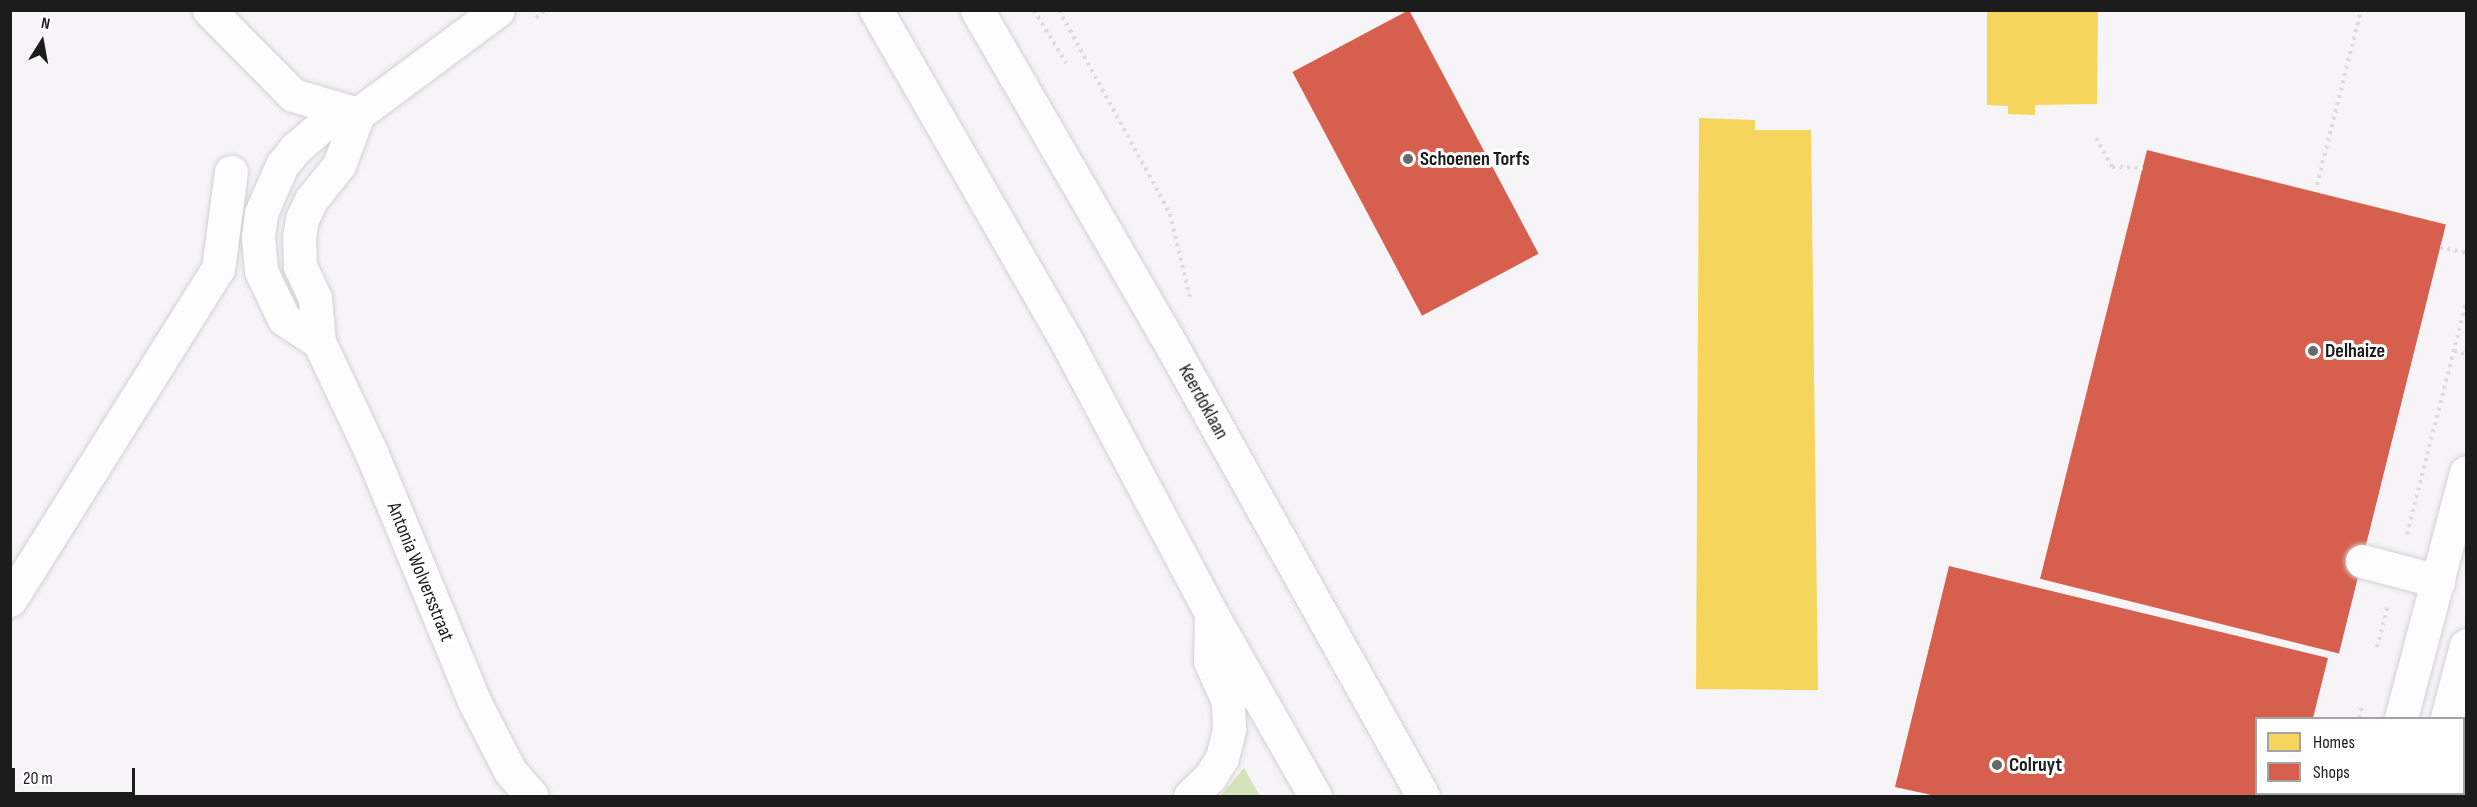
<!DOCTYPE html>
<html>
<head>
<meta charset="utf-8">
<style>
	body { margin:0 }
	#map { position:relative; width:2477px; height:807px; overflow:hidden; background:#f6f4f7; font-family:"Sofia Sans Condensed",sans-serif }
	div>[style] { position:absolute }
	.green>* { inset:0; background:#d4e3b9 }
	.homes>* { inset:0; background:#f6d55c }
	.shops>* { inset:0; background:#d6604d; transform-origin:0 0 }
	.path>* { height:4px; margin-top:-2px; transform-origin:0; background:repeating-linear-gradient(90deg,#dcdbdd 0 3px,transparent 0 7.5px) }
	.roads { filter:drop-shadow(0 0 2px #d2d1d3) drop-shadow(0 0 2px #d2d1d3) }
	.minor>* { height:33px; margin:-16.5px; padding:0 16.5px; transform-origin:16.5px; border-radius:16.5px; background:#fefdfe }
	.major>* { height:33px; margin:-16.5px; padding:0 16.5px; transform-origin:16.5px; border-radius:16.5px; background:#fefdfe }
	.dots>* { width:16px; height:16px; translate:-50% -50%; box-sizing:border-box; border:3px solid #fff; border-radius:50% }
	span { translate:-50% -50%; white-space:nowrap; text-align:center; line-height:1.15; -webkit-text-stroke:6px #fff; paint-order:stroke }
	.poi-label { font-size:20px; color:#1d1c1d; font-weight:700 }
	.left { translate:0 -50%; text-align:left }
	.street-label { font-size:20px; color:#1d1c1d }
	.frame { position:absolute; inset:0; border:12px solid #1d1c1d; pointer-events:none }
	.legend { position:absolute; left:2255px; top:717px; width:210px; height:78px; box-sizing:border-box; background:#fff; border:2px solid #a5a4a5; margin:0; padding:8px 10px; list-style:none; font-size:18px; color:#1d1c1d }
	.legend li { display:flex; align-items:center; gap:12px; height:30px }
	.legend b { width:30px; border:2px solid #a5a4a5 }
	.north { position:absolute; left:12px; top:12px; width:60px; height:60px; -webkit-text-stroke:4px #fff; paint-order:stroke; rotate:11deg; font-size:16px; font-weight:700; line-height:24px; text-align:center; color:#1d1c1d }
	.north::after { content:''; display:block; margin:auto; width:21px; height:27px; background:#1d1c1d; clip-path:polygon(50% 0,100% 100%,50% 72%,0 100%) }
	.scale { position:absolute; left:12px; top:768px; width:123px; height:27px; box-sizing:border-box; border:3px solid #1d1c1d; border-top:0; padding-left:8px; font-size:18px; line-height:21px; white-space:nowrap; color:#1d1c1d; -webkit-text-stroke:4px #fff; paint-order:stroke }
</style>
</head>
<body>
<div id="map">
	<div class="green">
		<i style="clip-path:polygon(1244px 768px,1260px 796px,1220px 796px)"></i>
	</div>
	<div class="homes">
		<i style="clip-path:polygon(1987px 10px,2098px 10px,2097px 104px,2035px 105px,2035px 115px,2008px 114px,2008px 106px,1987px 105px)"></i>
		<i style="clip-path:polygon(1699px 118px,1755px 120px,1755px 130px,1811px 130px,1818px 690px,1696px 689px)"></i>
	</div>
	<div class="shops">
		<i style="left:1409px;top:10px;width:276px;height:132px;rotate:62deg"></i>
		<i style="left:2147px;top:150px;width:308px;height:442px;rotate:14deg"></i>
		<i style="clip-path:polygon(1949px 566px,2328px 658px,2313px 718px,2256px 718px,2256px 794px,2294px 794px,2294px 796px,1936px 796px,1895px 787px)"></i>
	</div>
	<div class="path">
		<i style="left:1034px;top:10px;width:62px;rotate:58.9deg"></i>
		<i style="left:1059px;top:10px;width:232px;rotate:61.4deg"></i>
		<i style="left:1170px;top:214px;width:85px;rotate:76.5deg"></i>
		<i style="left:536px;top:18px;width:12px;rotate:-42deg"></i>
		<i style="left:2096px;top:138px;width:33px;rotate:61deg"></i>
		<i style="left:2112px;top:167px;width:31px;rotate:2deg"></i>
		<i style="left:2317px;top:185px;width:180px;rotate:-75.9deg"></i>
		<i style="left:2440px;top:247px;width:27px;rotate:13deg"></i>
		<i style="left:2454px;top:351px;width:12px;rotate:14deg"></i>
		<i style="left:2407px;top:534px;width:238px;rotate:-75.7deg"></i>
		<i style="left:2377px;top:647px;width:43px;rotate:-75.3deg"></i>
		<i style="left:2359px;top:718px;width:11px;rotate:-75deg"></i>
	</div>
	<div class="roads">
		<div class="minor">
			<i style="left:209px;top:10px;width:120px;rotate:45.3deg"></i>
			<i style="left:293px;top:95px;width:68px;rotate:16.3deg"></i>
			<i style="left:358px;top:114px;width:54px;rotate:110.4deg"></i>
			<i style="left:339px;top:165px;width:45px;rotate:128.7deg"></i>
			<i style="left:311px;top:200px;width:21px;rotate:115deg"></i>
			<i style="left:302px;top:219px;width:18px;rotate:99deg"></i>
			<i style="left:299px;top:237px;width:29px;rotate:88deg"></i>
			<i style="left:300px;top:266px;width:35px;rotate:65deg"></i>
			<i style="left:315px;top:298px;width:44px;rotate:84.8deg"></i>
			<i style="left:319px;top:342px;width:122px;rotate:64.7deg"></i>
			<i style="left:371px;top:452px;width:269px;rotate:67.5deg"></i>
			<i style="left:474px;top:701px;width:79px;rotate:62.8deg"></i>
			<i style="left:510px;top:771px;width:33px;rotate:49deg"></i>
			<i style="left:319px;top:342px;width:42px;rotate:-146.7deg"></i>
			<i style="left:284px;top:319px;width:53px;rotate:-115.6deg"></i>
			<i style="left:261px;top:271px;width:34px;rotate:-95deg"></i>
			<i style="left:258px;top:237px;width:24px;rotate:-83deg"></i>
			<i style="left:261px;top:213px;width:52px;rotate:-66.4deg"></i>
			<i style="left:282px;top:165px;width:21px;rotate:-51deg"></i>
			<i style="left:295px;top:149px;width:35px;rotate:-41deg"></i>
			<i style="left:321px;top:126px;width:9px;rotate:-36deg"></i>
			<i style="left:328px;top:121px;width:31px;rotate:-13deg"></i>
			<i style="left:358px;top:114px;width:174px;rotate:-36.6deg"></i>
			<i style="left:2362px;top:561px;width:79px;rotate:14.7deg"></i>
			<i style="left:10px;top:600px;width:391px;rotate:-57.9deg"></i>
			<i style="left:218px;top:269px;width:98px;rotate:-82.4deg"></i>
			<i style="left:1190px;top:796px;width:28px;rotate:-44deg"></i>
			<i style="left:1210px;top:777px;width:22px;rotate:-58deg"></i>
			<i style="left:1222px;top:758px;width:30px;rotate:-76deg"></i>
			<i style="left:1229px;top:729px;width:28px;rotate:-92deg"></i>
			<i style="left:1228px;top:701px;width:44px;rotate:-114.2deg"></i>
			<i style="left:1210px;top:661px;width:48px;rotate:-88.8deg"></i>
		</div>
		<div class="major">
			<i style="left:876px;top:10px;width:387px;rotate:60.1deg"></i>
			<i style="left:1069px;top:346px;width:302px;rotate:62deg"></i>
			<i style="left:1211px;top:613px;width:210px;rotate:60.4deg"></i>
			<i style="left:977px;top:10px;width:375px;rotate:59.9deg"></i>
			<i style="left:1165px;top:334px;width:529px;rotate:60.82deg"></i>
			<i style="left:2401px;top:718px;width:254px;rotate:-75.2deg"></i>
			<i style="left:2447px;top:718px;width:75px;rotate:-75.4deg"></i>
			<i style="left:2378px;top:796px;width:2px;rotate:-63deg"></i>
			<i style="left:2426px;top:796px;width:2px;rotate:-63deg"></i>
		</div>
	</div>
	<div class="dots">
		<i style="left:1408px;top:159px;background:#696869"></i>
		<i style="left:2313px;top:351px;background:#696869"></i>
		<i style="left:1997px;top:765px;background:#696869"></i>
	</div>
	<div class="poi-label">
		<span class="left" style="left:1420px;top:159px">Schoenen Torfs</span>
		<span class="left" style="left:2325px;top:351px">Delhaize</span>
		<span class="left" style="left:2009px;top:765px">Colruyt</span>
	</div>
	<div class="street-label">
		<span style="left:1203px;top:402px;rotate:61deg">Keerdoklaan</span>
		<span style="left:420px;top:572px;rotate:68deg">Antonia Wolversstraat</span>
	</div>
	<div class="frame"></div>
	<ul class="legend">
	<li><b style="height:16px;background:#f6d55c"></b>Homes</li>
	<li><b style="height:16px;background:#d6604d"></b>Shops</li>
	</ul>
	<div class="north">N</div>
	<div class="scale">20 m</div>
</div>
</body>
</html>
